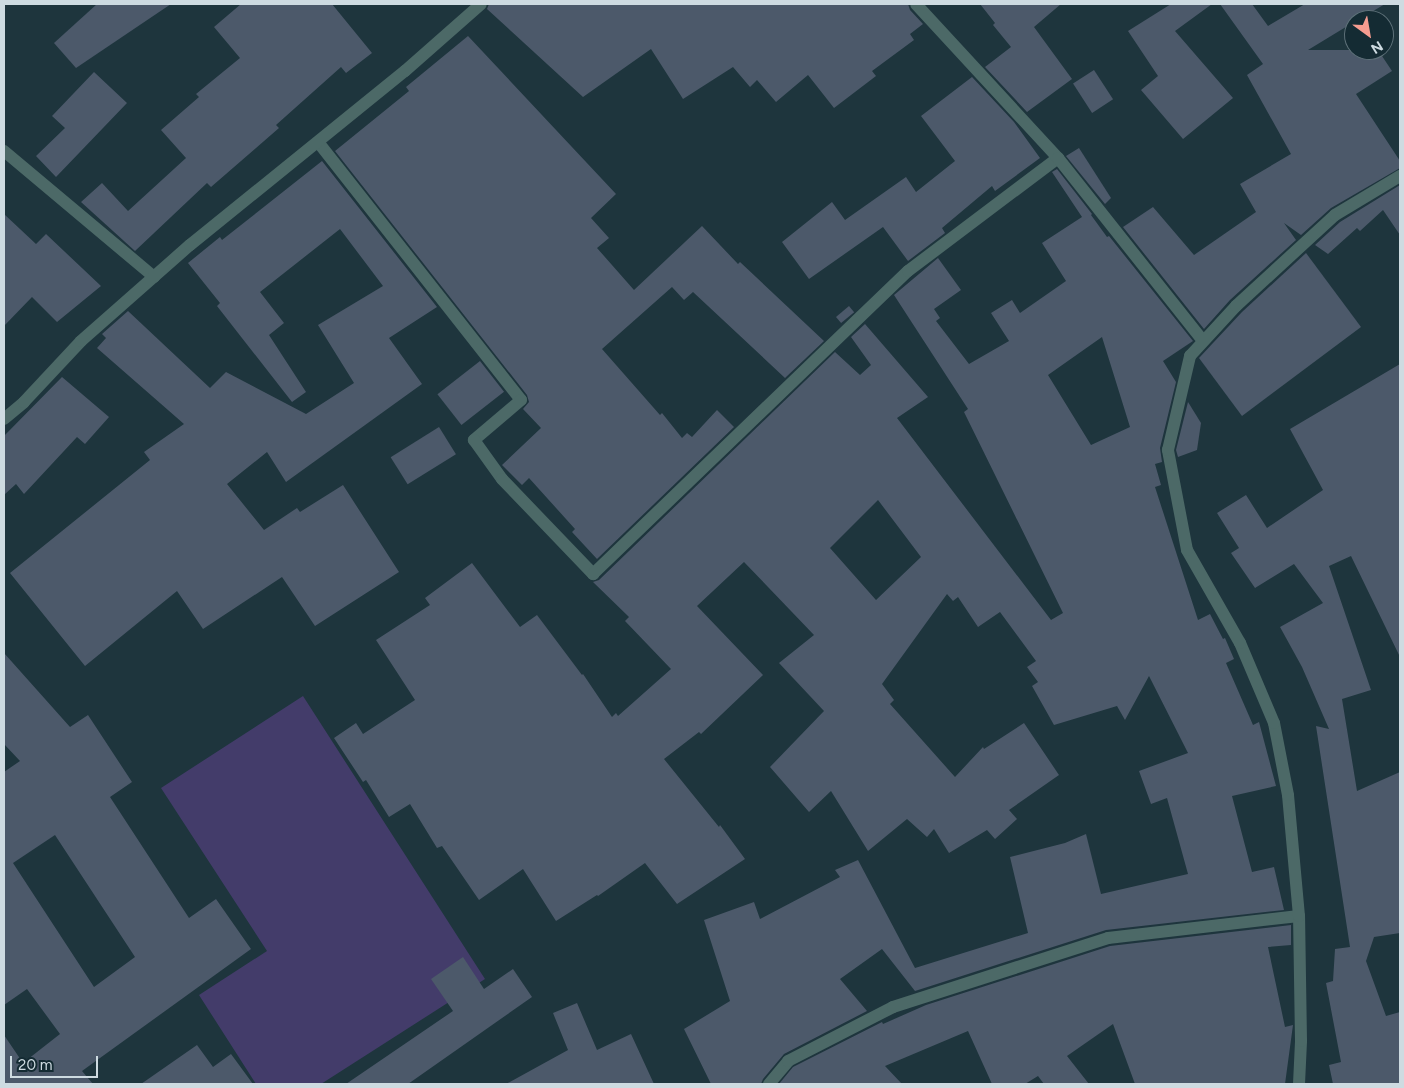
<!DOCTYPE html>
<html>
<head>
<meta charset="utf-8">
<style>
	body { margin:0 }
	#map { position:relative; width:1404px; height:1088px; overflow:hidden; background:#1e353d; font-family:Figtree,sans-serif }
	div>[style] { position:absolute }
	.water>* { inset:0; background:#433c6a }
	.building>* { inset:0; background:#4c596a; transform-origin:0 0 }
	.minor>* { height:12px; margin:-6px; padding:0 6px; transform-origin:6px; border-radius:6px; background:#4c6967 }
	.tertiary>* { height:12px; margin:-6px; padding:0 6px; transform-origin:6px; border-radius:6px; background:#4c6967 }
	span { translate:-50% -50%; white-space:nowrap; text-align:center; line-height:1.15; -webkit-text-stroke:5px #142b33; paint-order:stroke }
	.frame { position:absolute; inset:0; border:5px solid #cedbe1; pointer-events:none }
	.north { position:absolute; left:1344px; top:10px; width:50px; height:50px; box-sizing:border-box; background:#142b33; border:1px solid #5e7179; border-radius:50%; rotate:148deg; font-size:14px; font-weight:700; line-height:20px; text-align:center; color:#cedbe1 }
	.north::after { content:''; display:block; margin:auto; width:18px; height:22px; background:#f59c90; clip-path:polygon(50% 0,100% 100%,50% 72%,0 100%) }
	.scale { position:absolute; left:10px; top:1056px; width:88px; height:22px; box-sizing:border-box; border:2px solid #cedbe1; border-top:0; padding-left:6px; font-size:15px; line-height:18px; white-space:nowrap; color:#cedbe1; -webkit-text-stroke:4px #142b33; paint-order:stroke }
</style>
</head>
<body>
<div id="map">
	<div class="water">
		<i style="clip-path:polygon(303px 696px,485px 979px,321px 1084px,256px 1084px,199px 995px,267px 951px,161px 788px)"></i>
	</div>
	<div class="building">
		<i style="clip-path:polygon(97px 4px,171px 4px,76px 68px,54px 43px)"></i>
		<i style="clip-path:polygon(241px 4px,332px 4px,372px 53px,346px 73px,341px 67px,276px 125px,279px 128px,211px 187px,207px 183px,135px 251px,81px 202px,102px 183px,128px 211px,186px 158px,161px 130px,199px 97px,196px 94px,240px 58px,214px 27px)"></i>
		<i style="clip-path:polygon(489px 4px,908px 4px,910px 10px,923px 24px,910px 34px,914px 40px,872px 71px,876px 76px,834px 108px,808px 75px,776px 102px,757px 80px,750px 87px,733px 67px,683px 99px,651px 49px,583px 97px,487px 9px)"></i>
		<i style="clip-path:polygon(980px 4px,1061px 4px,1034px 27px,1072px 79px,1027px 112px,985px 67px,1011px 47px,993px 25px,995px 23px)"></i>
		<i style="clip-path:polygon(1171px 4px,1212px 4px,1175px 31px,1233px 98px,1183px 139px,1141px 90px,1158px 76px,1128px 31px)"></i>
		<i style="clip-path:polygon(1220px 4px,1252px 4px,1268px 26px,1305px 4px,1385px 4px,1358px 20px,1354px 20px,1354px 22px,1308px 50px,1378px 50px,1392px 71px,1356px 94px,1400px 161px,1400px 168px,1331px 208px,1301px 235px,1284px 223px,1296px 240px,1230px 300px,1204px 329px,1123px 227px,1153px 207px,1194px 255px,1256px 212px,1240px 184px,1291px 154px,1247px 75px,1263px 64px)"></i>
		<i style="clip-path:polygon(468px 36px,616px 194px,591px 218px,609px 238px,597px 248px,634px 290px,702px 226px,738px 264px,740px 262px,824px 341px,785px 378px,693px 292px,684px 300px,672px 287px,602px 349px,660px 415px,662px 413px,682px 438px,687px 433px,692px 437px,717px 410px,734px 427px,597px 559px,572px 532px,575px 529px,529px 478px,522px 485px,502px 465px,541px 428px,523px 409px,529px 402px,527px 395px,335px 151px,409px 91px,406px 87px)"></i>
		<i style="left:1094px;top:70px;width:35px;height:25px;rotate:57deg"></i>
		<i style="clip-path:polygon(94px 72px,127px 103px,56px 177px,36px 156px,65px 128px,52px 116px)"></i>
		<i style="clip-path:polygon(972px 77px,1014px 122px,1040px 158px,995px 191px,992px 186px,942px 228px,945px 233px,908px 261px,883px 227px,809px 279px,782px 242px,832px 202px,845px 220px,906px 177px,916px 192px,955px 161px,921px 116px)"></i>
		<i style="clip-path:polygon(1079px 148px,1111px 198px,1105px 204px,1066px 156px)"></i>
		<i style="clip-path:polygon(322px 161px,437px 307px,389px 338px,422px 384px,286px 482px,267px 452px,227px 484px,264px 530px,297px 508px,300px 512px,343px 485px,399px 572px,315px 626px,282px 577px,203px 629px,177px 591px,85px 666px,10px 573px,150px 460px,144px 452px,184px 424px,97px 348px,106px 338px,102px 334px,128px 311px,210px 388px,226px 372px,306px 414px,354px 383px,318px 325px,383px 286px,340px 229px,260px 292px,284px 323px,269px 335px,306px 392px,292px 402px,217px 306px,220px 303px,188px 263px,220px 237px,222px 240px)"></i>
		<i style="clip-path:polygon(evenodd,1057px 169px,1092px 214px,1091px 215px,1107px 237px,1109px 236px,1193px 341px,1163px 361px,1176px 382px,1160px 448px,1162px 462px,1155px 464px,1161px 485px,1155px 487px,1198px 620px,1210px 614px,1223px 639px,1225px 638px,1234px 659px,1226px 663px,1253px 725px,1259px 722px,1276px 786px,1232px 796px,1252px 872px,1274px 867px,1284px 910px,1106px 930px,915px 991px,882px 949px,840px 979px,867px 1011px,784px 1054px,763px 1079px,761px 1084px,711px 1084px,684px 1029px,730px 1001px,704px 920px,754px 902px,760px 919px,840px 877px,835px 870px,858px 860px,915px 968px,1028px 933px,1010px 857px,1065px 843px,1086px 834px,1101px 894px,1188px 874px,1167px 798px,1151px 804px,1139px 771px,1188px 753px,1149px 676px,1125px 720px,1117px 706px,1054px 725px,1032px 686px,1038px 682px,1027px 667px,1036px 661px,1000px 612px,978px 627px,958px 597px,953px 601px,947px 594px,882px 684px,894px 700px,890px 704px,955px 777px,983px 747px,984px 749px,1024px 723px,1059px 775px,1009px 810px,1017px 819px,995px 839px,987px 830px,949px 853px,934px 829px,927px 837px,907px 819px,868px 851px,831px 791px,809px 812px,770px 767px,824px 711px,779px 663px,814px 635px,744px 562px,697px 606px,763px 675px,701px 734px,699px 732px,664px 759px,719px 827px,720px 825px,745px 859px,677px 904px,645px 863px,598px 896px,597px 895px,556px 921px,523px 869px,479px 900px,442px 846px,437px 848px,410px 804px,389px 817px,366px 780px,363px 782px,334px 738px,356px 723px,363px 734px,415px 700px,376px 640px,430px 605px,425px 598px,472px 563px,520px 627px,537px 615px,582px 675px,583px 674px,612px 717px,616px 713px,618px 716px,671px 669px,625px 621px,629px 617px,593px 582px,599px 580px,835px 352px,860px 375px,871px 365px,851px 337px,865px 324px,928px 397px,897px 418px,1051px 620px,1063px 613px,964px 412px,968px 409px,894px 295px,938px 258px,961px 290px,934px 309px,940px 318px,936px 321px,969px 364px,1009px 341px,991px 313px,1012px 300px,1020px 313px,1066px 281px,1042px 243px,1082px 217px,1052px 172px,1057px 169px,1102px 337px,1130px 427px,1091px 445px,1048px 375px,1102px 337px,1057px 169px,878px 500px,921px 557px,876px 600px,830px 548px,878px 500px)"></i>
		<i style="clip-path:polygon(1400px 185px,1400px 235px,1383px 210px,1360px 231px,1357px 228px,1328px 254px,1315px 245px,1340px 222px)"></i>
		<i style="clip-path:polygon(4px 214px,36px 244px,46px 234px,101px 286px,57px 322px,32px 297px,4px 326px)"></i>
		<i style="clip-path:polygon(1306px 253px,1361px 327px,1242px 416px,1199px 358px,1242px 312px)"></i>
		<i style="left:849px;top:306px;width:8px;height:17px;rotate:50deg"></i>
		<i style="left:480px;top:361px;width:39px;height:54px;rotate:52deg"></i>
		<i style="clip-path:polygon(1400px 364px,1400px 657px,1351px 556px,1329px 566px,1371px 690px,1342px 699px,1357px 791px,1400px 772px,1400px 933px,1374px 937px,1366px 961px,1386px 1016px,1400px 1012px,1400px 1084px,1333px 1084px,1329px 1065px,1341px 1062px,1326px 983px,1333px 981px,1335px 949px,1350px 947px,1316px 726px,1329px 729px,1302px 667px,1280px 627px,1323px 603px,1294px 564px,1255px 588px,1231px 553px,1239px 548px,1217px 513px,1246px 495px,1267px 528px,1323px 490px,1290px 429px)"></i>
		<i style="clip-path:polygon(62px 377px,109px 417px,85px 444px,77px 437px,24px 494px,16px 484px,4px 495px,4px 436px)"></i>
		<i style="clip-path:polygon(1188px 402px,1201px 423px,1197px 450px,1178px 457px,1176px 450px)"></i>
		<i style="left:439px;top:427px;width:32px;height:57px;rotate:58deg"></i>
		<i style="clip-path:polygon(evenodd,4px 653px,70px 727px,88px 715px,132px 782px,110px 797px,189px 918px,216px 899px,251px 949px,82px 1071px,93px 1084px,4px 1084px,4px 1035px,23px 1063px,60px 1034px,27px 989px,4px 1005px,4px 772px,20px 761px,4px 744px,4px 653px,55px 835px,135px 957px,94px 987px,13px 863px,55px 835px)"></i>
		<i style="clip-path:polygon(1291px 925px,1291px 945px,1268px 947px,1285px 1027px,1293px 1025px,1285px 1084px,1135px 1084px,1113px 1024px,1067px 1056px,1089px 1084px,1044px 1084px,1038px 1076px,1025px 1084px,992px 1084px,968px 1031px,885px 1066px,902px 1084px,779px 1084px,793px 1067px,882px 1022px,883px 1024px,926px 1005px,1110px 946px)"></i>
		<i style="clip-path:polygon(463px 957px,484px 989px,513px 969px,532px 997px,408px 1084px,346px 1084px,453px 1011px,431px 979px)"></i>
		<i style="clip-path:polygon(577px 1003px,597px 1050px,631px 1034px,654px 1084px,506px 1084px,568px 1050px,553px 1013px)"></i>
		<i style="clip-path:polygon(197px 1045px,213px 1067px,231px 1054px,253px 1084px,141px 1084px)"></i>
	</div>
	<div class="minor">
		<i style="left:318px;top:142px;width:328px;rotate:51.8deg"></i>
		<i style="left:521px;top:400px;width:62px;rotate:139.6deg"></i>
		<i style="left:474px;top:440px;width:48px;rotate:54.3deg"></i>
		<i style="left:502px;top:479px;width:132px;rotate:46.2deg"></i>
		<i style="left:593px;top:574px;width:437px;rotate:-43.9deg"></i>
		<i style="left:908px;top:271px;width:188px;rotate:-37deg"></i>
		<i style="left:1058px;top:158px;width:209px;rotate:-132.7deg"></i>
		<i style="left:4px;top:151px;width:196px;rotate:40deg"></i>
		<i style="left:1058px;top:158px;width:233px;rotate:51.6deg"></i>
		<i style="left:769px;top:1084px;width:30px;rotate:-50deg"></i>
		<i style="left:788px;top:1061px;width:118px;rotate:-27.2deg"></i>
		<i style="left:893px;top:1007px;width:226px;rotate:-17.8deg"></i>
		<i style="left:1108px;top:938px;width:192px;rotate:-6.6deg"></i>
		<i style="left:1299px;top:1084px;width:43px;rotate:-87.3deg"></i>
		<i style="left:1301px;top:1041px;width:125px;rotate:-90.9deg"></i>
		<i style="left:1299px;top:916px;width:121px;rotate:-95.2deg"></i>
		<i style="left:1288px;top:795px;width:73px;rotate:-101deg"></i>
		<i style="left:1274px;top:723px;width:87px;rotate:-113deg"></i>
		<i style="left:1240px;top:643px;width:107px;rotate:-119.7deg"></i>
		<i style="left:1187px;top:550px;width:102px;rotate:-100.8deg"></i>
		<i style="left:1168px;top:450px;width:97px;rotate:-76.8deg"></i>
		<i style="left:1190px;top:356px;width:68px;rotate:-47.4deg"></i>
		<i style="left:1236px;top:306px;width:134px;rotate:-42.6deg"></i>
		<i style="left:1335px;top:215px;width:76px;rotate:-31deg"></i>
	</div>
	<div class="tertiary">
		<i style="left:4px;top:419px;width:26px;rotate:-40deg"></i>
		<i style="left:24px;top:402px;width:83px;rotate:-46.9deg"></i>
		<i style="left:81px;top:341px;width:145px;rotate:-41.4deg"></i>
		<i style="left:190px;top:245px;width:277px;rotate:-39deg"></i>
		<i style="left:405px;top:71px;width:101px;rotate:-41.4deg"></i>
	</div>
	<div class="frame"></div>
	<div class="north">N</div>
	<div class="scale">20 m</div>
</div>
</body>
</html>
